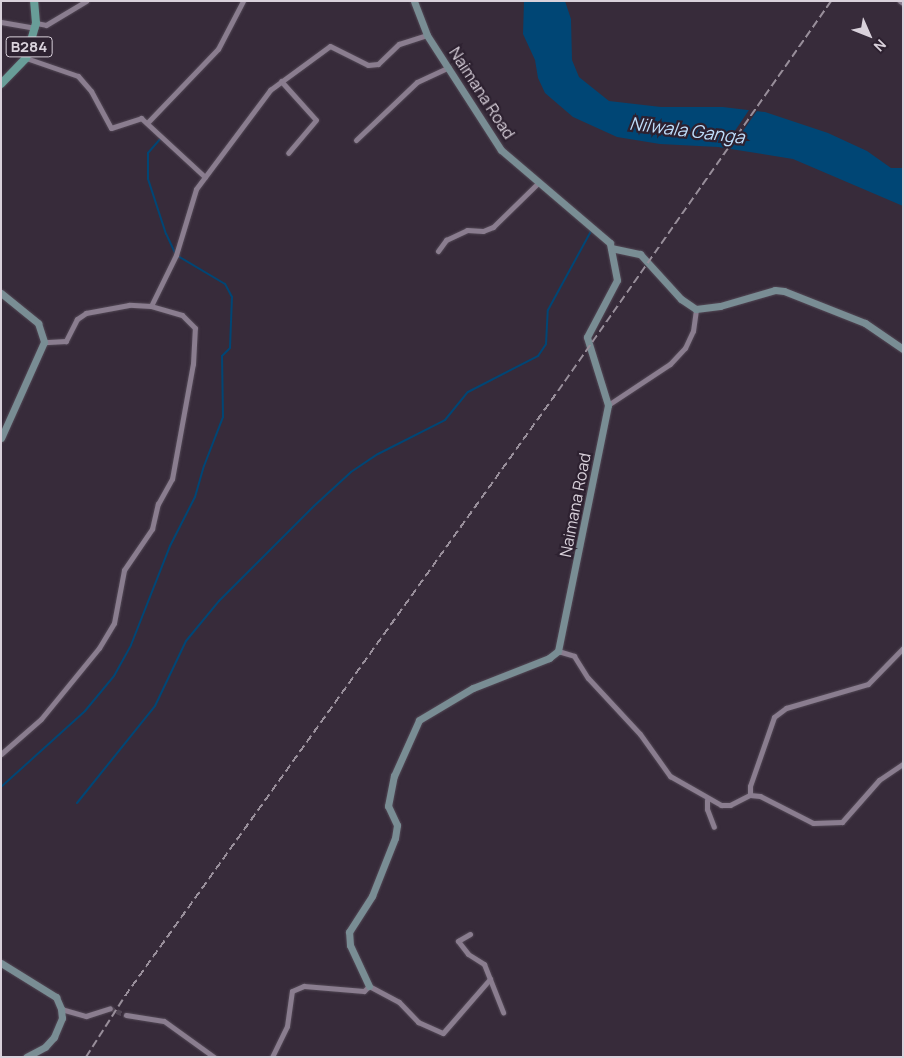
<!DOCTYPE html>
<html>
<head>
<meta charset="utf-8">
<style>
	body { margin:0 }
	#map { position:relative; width:904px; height:1058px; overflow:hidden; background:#372b3a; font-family:Manrope,sans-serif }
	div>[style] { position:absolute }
	.water>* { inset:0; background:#004675 }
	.pier>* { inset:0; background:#372b3a }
	.stream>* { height:2px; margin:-1px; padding:0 1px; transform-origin:1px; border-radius:1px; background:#004675 }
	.street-tunnel>* { height:5px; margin-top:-2.5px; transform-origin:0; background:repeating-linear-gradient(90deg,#4f4452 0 5px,transparent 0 7.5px) }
	.roads { filter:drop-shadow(0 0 1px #524855) drop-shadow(0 0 1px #524855) }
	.street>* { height:5px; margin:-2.5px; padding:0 2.5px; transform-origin:2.5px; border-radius:2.5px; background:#8a7d8f }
	.secondary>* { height:7px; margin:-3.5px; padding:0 3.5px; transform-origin:3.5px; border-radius:3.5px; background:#798d94 }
	.primary>* { height:8px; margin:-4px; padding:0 4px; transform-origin:4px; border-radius:4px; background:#689d98 }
	.rail>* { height:2px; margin-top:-1px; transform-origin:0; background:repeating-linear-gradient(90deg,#988e9a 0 8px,transparent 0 12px) }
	span { translate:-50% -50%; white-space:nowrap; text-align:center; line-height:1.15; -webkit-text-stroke:4.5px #2d2130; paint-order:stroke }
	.shield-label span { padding:1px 4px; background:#2d2130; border:1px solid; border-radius:4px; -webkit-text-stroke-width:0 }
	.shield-label { font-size:15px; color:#d9d1db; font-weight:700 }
	.street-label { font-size:16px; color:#d9d1db }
	.water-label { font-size:18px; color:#beddfa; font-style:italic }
	.frame { position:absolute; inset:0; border:2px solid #d9d1db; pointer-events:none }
	.north { position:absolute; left:844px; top:10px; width:50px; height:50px; -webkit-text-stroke:4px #2d2130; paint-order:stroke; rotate:134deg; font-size:14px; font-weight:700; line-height:20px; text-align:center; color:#d9d1db }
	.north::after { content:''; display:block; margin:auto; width:18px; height:22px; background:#d9d1db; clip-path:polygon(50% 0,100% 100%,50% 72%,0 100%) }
</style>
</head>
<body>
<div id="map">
	<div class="water">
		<i style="clip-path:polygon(524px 1px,565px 1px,571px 19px,572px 60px,579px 77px,609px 101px,661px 107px,723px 107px,765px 112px,828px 133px,867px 151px,891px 168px,903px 168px,903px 206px,793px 159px,718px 147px,660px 144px,617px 137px,573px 117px,545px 93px,538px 78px,535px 60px,523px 34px)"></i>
	</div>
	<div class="pier">
		<i style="clip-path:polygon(751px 107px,759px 108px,729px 151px,722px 150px)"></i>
	</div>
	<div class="stream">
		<i style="left:1px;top:787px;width:113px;rotate:-42.1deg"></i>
		<i style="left:85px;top:711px;width:45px;rotate:-50.4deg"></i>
		<i style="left:114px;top:676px;width:35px;rotate:-61deg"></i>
		<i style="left:131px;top:645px;width:106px;rotate:-68.5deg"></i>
		<i style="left:170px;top:546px;width:55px;rotate:-63deg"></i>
		<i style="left:195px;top:497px;width:32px;rotate:-74deg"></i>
		<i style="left:204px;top:466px;width:53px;rotate:-68.8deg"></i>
		<i style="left:223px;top:417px;width:61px;rotate:-90.9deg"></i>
		<i style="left:222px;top:356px;width:11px;rotate:-45deg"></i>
		<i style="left:230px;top:348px;width:51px;rotate:-87.8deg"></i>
		<i style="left:232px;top:297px;width:15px;rotate:-118deg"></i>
		<i style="left:225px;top:284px;width:57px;rotate:-149.4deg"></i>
		<i style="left:176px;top:255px;width:23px;rotate:-115deg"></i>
		<i style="left:166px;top:234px;width:58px;rotate:-108.1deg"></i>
		<i style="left:148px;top:179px;width:26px;rotate:-90deg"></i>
		<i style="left:148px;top:153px;width:20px;rotate:-49deg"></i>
		<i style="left:77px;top:803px;width:124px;rotate:-51.2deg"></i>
		<i style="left:155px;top:706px;width:72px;rotate:-64.5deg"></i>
		<i style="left:186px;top:641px;width:52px;rotate:-50.5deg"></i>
		<i style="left:219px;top:601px;width:134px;rotate:-45deg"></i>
		<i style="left:314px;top:506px;width:50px;rotate:-42.6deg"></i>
		<i style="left:351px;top:472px;width:32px;rotate:-34deg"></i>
		<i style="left:378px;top:454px;width:75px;rotate:-26.9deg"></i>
		<i style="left:445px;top:420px;width:36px;rotate:-51deg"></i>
		<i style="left:468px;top:392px;width:79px;rotate:-27.2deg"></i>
		<i style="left:538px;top:356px;width:14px;rotate:-56deg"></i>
		<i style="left:546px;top:344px;width:34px;rotate:-87deg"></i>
		<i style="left:548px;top:310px;width:90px;rotate:-61.4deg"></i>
	</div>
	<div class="street-tunnel">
		<i style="left:110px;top:1008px;width:17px;rotate:24deg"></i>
	</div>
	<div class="roads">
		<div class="street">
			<i style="left:900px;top:1px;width:4px;rotate:34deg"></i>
			<i style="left:1px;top:22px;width:35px;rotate:10deg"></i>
			<i style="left:36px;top:23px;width:10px;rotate:11deg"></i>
			<i style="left:46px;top:25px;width:47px;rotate:-31deg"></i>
			<i style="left:26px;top:58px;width:55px;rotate:19.1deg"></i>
			<i style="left:78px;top:76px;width:20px;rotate:49deg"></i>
			<i style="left:91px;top:91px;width:42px;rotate:61.6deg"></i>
			<i style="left:111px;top:128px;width:32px;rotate:-18deg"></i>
			<i style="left:141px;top:118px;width:87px;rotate:42.7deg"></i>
			<i style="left:281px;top:81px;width:52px;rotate:48.1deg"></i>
			<i style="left:316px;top:120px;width:43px;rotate:130.3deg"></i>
			<i style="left:148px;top:122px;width:101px;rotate:-46.2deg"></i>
			<i style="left:218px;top:49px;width:54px;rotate:-62.5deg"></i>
			<i style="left:356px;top:140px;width:84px;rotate:-43.6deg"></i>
			<i style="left:417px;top:82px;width:35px;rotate:-25deg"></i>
			<i style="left:438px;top:251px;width:14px;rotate:-54deg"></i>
			<i style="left:446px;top:240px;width:23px;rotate:-25deg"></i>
			<i style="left:467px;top:230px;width:16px;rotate:4deg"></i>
			<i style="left:483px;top:231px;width:11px;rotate:-22deg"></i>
			<i style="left:493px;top:227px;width:63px;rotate:-44.4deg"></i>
			<i style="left:151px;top:306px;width:57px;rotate:-63.9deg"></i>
			<i style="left:176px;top:255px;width:69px;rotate:-73.1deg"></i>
			<i style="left:196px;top:189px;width:124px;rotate:-53.2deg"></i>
			<i style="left:270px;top:90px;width:74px;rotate:-36.3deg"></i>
			<i style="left:330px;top:46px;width:42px;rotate:26.6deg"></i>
			<i style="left:368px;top:65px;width:10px;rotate:-6deg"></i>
			<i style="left:378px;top:64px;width:29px;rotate:-44deg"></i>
			<i style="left:399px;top:44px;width:29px;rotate:-18deg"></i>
			<i style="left:608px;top:405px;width:74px;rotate:-33.5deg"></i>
			<i style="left:670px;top:364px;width:22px;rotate:-47deg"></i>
			<i style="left:685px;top:348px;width:19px;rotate:-65deg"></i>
			<i style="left:693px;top:331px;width:22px;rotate:-82deg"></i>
			<i style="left:558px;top:651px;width:17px;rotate:17deg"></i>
			<i style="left:574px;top:656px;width:26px;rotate:58deg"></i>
			<i style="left:588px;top:678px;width:76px;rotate:47.1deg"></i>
			<i style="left:640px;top:734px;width:52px;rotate:54.5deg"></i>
			<i style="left:670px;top:776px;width:59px;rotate:29.6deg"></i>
			<i style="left:721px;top:805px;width:9px"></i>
			<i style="left:730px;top:805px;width:22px;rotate:-27deg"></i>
			<i style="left:750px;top:795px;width:10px;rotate:6deg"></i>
			<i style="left:760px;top:796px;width:59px;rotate:27deg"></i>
			<i style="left:813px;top:823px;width:29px;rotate:-2deg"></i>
			<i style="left:842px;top:822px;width:56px;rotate:-48.6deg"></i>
			<i style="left:879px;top:780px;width:29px;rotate:-34deg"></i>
			<i style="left:1px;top:754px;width:53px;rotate:-41.2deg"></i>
			<i style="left:41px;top:719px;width:92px;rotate:-50.8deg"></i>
			<i style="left:99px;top:648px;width:29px;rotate:-59deg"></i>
			<i style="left:114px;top:623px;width:54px;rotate:-79.3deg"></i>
			<i style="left:124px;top:570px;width:50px;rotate:-55.7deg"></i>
			<i style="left:152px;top:529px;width:26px;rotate:-77deg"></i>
			<i style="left:158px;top:504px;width:29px;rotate:-61deg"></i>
			<i style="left:172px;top:479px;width:117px;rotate:-79.7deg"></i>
			<i style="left:193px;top:364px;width:36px;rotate:-87deg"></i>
			<i style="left:195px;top:328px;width:18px;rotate:-135deg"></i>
			<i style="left:182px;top:315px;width:32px;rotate:-164deg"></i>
			<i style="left:151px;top:306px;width:22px;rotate:-177deg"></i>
			<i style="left:129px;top:305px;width:44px;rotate:169.5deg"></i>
			<i style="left:86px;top:313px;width:11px;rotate:146deg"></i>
			<i style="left:77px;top:319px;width:25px;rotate:117deg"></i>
			<i style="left:66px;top:341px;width:22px;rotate:177deg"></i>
			<i style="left:750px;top:795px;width:9px;rotate:-90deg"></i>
			<i style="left:750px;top:786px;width:73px;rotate:-70.8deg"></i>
			<i style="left:774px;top:717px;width:15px;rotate:-37deg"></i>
			<i style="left:786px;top:708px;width:85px;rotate:-16.3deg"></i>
			<i style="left:868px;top:684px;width:50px;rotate:-45.8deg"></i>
			<i style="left:707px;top:800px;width:9px;rotate:90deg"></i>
			<i style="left:707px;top:809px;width:19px;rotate:69deg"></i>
			<i style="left:470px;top:934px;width:14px;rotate:150deg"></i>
			<i style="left:458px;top:941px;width:16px;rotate:52deg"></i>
			<i style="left:468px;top:954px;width:19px;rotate:32deg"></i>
			<i style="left:484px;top:964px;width:52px;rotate:68.4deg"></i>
			<i style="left:61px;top:1009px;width:26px;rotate:16deg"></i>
			<i style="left:86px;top:1016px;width:25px;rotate:-18deg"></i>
			<i style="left:126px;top:1015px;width:38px;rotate:9deg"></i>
			<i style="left:164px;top:1021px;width:62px;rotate:35.8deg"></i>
			<i style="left:272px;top:1057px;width:34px;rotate:-64deg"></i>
			<i style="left:287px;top:1026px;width:35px;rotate:-82deg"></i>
			<i style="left:292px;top:991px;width:13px;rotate:-23deg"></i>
			<i style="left:304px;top:986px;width:60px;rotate:4.8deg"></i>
			<i style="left:364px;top:991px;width:7px;rotate:-45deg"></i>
			<i style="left:369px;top:986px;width:34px;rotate:28deg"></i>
			<i style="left:399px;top:1002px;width:28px;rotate:46deg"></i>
			<i style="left:418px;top:1022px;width:27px;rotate:24deg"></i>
			<i style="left:443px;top:1033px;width:72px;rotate:-49deg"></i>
		</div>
		<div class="secondary">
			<i style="left:611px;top:248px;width:30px;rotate:12deg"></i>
			<i style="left:640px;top:254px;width:61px;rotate:47.7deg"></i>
			<i style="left:681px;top:299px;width:18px;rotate:34deg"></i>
			<i style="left:696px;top:309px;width:24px;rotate:-7deg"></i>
			<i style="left:720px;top:306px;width:57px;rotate:-16.2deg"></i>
			<i style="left:775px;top:290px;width:9px;rotate:6deg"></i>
			<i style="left:784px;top:291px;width:87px;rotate:21.6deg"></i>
			<i style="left:865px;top:323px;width:46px;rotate:34.4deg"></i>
			<i style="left:1px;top:293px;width:48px;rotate:39deg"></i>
			<i style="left:38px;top:323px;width:20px;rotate:72deg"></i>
			<i style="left:44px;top:342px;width:105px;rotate:114.1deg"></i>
			<i style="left:1px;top:963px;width:65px;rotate:31.7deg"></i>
			<i style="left:56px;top:997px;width:13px;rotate:67deg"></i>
			<i style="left:61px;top:1009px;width:9px;rotate:84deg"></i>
			<i style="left:62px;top:1018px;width:21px;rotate:113deg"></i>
			<i style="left:54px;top:1037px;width:13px;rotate:132deg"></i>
			<i style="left:45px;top:1047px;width:21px;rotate:152deg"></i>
			<i style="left:369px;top:986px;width:45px;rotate:-114.9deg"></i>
			<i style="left:350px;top:945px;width:13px;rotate:-94deg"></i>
			<i style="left:349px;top:932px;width:43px;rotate:-57.4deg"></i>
			<i style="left:372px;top:896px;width:62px;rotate:-68.4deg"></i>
			<i style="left:395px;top:838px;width:13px;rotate:-81deg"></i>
			<i style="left:397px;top:825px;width:21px;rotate:-115deg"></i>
			<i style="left:388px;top:806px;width:31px;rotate:-79deg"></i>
			<i style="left:394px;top:776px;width:61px;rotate:-65.9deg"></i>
			<i style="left:419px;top:720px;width:63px;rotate:-30.7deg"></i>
			<i style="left:473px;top:688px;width:82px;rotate:-21.5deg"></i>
			<i style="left:549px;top:658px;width:11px;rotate:-38deg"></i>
			<i style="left:558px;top:651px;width:251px;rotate:-78.5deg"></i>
			<i style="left:608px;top:405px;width:71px;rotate:-107.2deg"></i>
			<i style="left:587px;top:337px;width:64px;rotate:-62.2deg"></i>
			<i style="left:617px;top:280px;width:38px;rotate:-101deg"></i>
			<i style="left:610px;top:243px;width:143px;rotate:-139.5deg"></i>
			<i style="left:501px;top:150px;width:137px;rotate:-122.8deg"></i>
			<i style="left:427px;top:35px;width:36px;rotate:-111deg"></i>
		</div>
		<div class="primary">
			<i style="left:1px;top:84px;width:36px;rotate:-46deg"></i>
			<i style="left:26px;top:58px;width:36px;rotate:-74deg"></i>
			<i style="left:36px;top:23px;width:22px;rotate:-95deg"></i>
		</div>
	</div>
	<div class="rail">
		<i style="left:86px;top:1057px;width:72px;rotate:-57.4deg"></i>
		<i style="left:125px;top:996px;width:744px;rotate:-54.41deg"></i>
		<i style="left:558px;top:391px;width:476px;rotate:-55deg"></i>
	</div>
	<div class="shield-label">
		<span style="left:29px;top:47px">B284</span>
	</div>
	<div class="street-label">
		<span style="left:482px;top:93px;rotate:57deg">Naimana Road</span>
		<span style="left:575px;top:505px;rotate:-79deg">Naimana Road</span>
	</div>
	<div class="water-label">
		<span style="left:687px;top:130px;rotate:7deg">Nilwala Ganga</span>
	</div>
	<div class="frame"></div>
	<div class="north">N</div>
</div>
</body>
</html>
